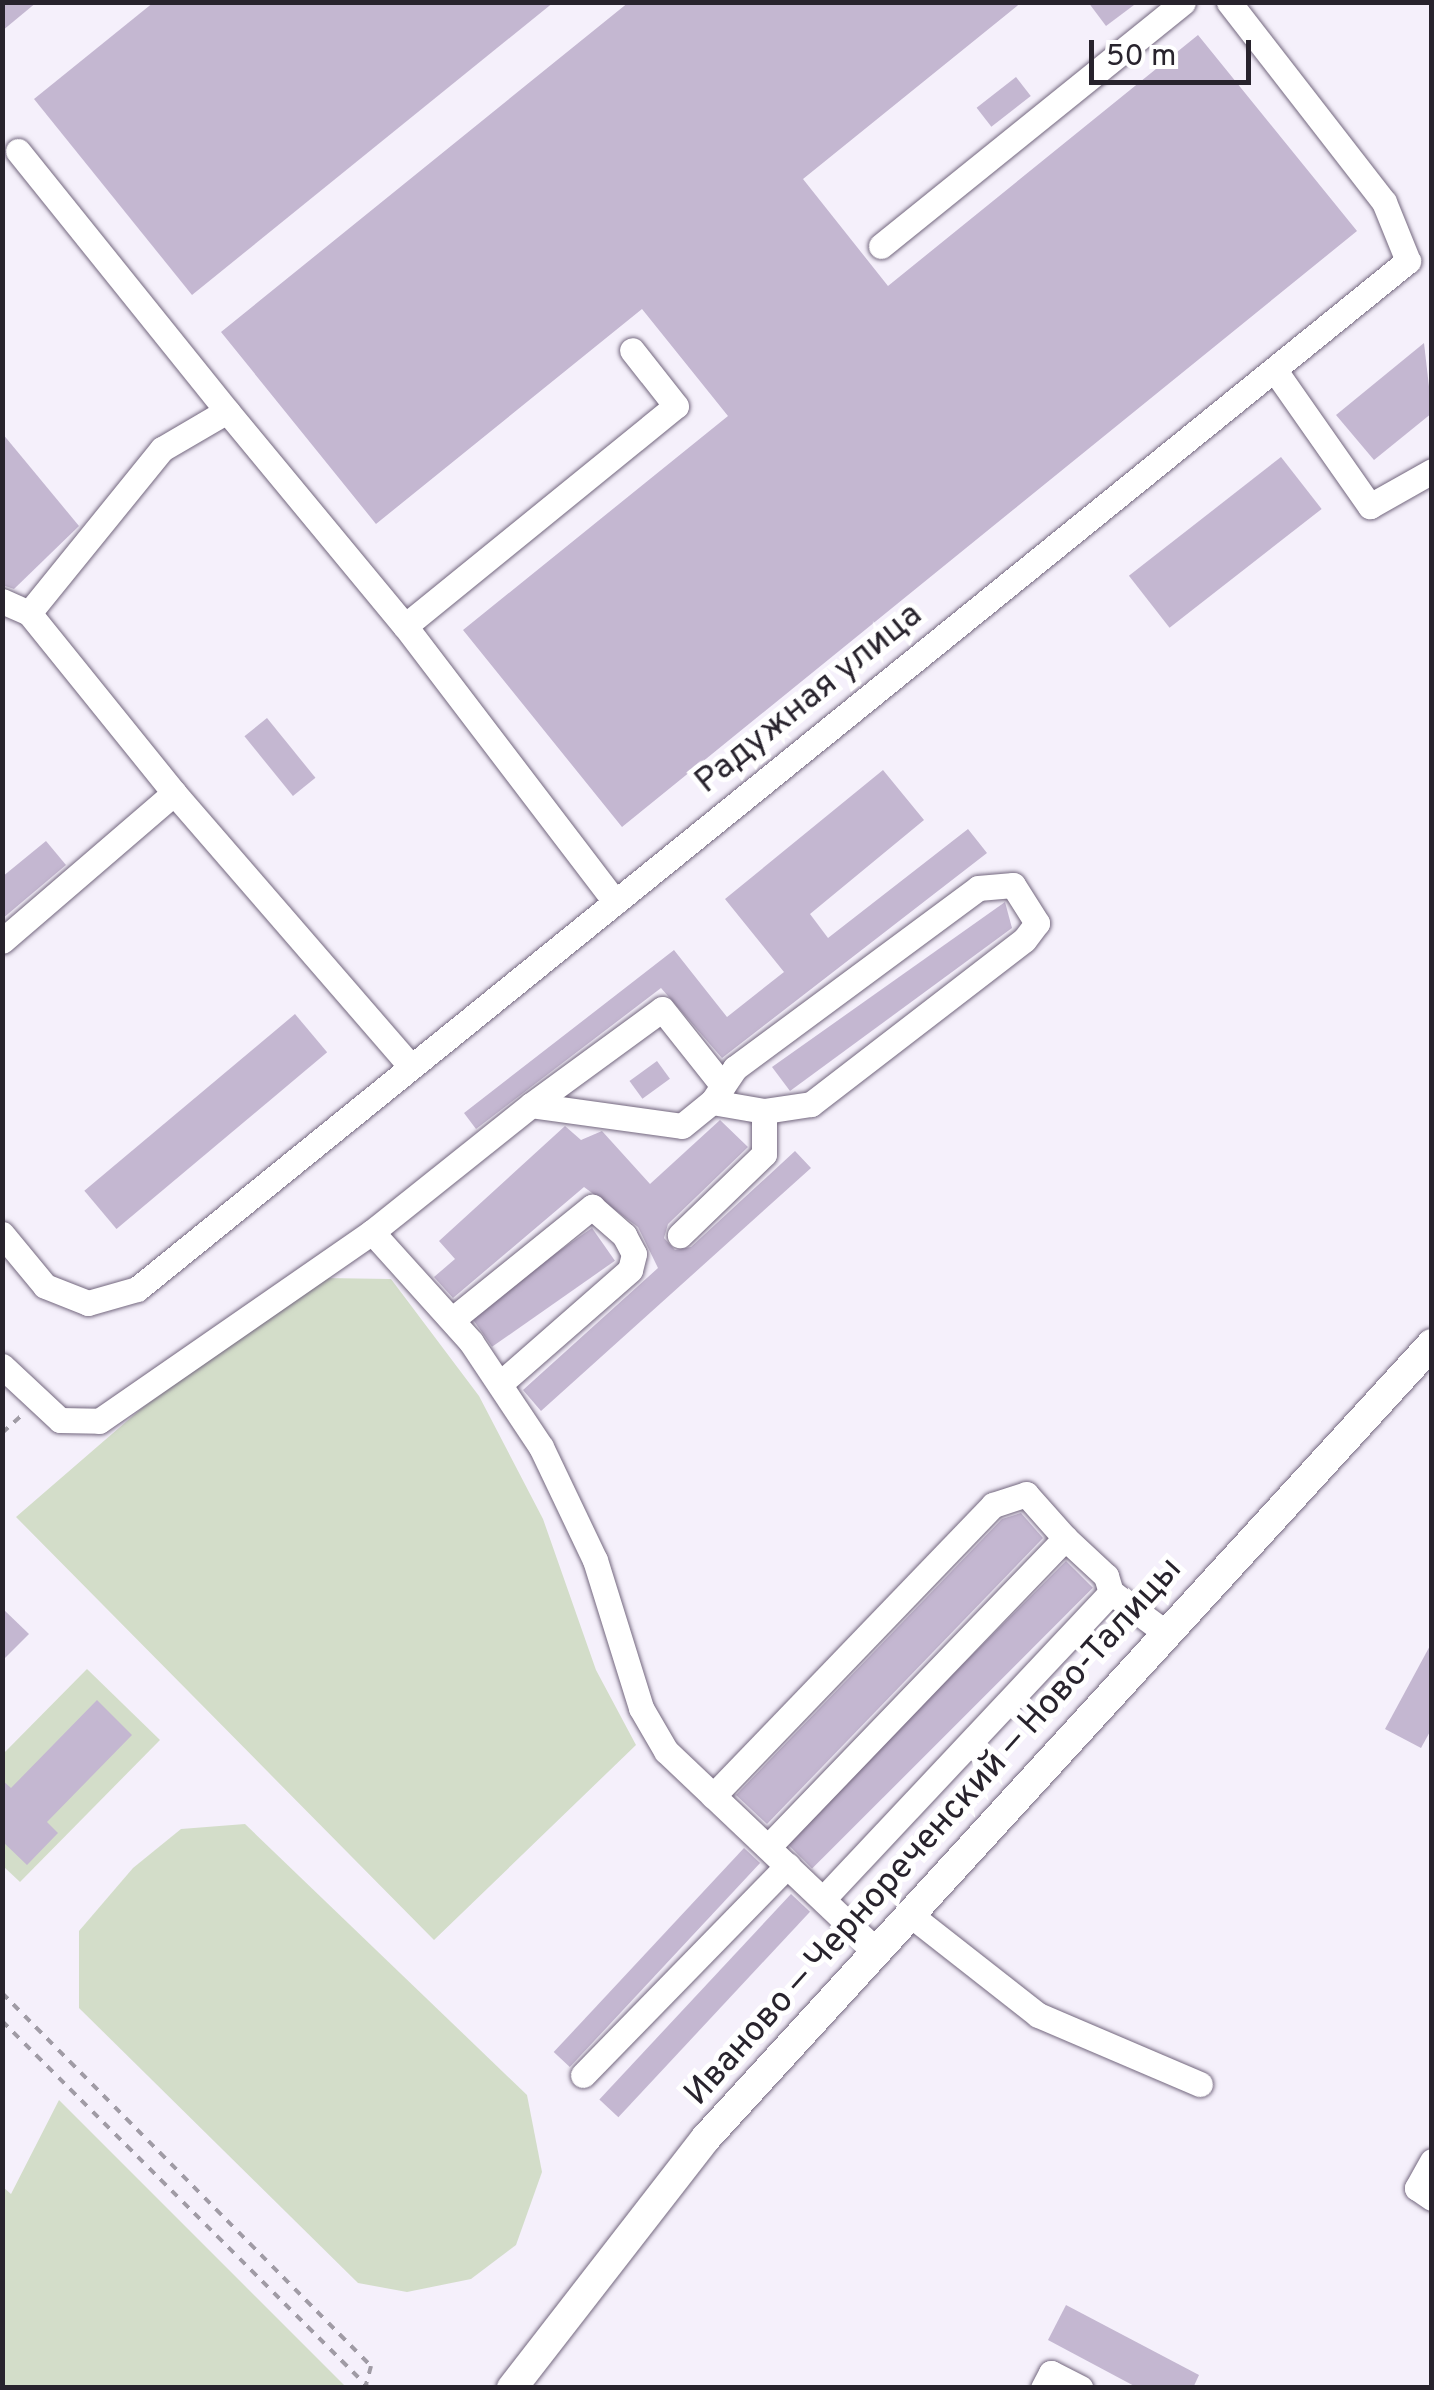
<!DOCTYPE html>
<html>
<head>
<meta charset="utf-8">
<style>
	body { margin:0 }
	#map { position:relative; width:1434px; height:2390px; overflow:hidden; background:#f5f0fb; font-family:Overpass,sans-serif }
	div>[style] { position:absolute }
	.green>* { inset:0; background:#d3ddc9 }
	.building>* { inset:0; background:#c4b7d1; transform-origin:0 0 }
	.path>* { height:4px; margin-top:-2px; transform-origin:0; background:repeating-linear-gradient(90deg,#a09ba5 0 8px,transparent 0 16px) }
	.roads { filter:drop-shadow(0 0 2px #73677e) drop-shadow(0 0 2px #73677e) }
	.minor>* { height:25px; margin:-12.5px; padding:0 12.5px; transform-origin:12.5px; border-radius:12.5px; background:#fff }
	.major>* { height:30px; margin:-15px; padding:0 15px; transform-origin:15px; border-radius:15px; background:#fff }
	span { translate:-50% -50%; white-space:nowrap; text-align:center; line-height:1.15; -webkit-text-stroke:10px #fff; paint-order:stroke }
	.street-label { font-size:35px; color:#28232d }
	.frame { position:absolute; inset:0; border:5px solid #28232d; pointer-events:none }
	.scale { position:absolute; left:1089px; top:40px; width:162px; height:45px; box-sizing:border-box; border:5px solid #28232d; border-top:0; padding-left:12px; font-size:30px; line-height:35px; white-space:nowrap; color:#28232d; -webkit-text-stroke:8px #fff; paint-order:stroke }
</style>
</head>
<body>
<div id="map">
	<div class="green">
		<i style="clip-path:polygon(324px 1278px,391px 1279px,479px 1396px,543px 1519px,596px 1670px,636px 1745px,434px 1940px,16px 1517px,142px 1408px)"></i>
		<i style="clip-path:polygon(87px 1669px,160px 1740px,20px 1882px,3px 1866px,2px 1755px)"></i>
		<i style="clip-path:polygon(245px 1824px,527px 2095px,542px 2172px,516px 2245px,471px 2279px,407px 2292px,358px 2283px,79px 2008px,79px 1931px,133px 1868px,181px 1829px)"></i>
		<i style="clip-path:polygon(59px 2100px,346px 2387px,3px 2387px,3px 2187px,11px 2194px)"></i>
	</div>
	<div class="building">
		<i style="clip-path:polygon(2px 2px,37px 2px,2px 31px)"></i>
		<i style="clip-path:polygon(154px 2px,554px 2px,192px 295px,34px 99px)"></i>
		<i style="clip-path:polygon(629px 2px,1022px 2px,803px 179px,888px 286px,1198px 35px,1357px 231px,622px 827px,463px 630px,728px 416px,642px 309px,376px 524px,221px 332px)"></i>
		<i style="clip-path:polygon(1088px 2px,1138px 2px,1106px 26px)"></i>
		<i style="left:1016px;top:77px;width:24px;height:50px;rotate:52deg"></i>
		<i style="clip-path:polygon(1424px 343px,1432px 413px,1374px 460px,1336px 415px)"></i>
		<i style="clip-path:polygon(2px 433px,79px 526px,14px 589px,2px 585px)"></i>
		<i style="left:1281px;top:457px;width:66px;height:193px;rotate:52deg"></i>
		<i style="left:267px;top:718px;width:77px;height:29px;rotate:51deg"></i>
		<i style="clip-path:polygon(883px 770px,924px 820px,810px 914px,828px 938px,968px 829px,987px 853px,722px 1058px,661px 988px,476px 1129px,464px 1113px,674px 950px,727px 1017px,784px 972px,725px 899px)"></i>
		<i style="clip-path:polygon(46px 841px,66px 865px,2px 919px,2px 877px)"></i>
		<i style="clip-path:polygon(1005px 902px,1012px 928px,790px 1091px,772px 1067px)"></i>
		<i style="left:295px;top:1014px;width:50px;height:275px;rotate:50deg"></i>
		<i style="left:657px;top:1061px;width:22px;height:34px;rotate:54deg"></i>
		<i style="clip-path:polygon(720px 1120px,748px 1147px,668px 1224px,664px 1238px,675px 1250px,691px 1247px,795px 1151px,811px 1168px,541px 1411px,523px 1390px,658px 1268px,638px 1227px,584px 1187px,453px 1298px,434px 1277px,455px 1259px,439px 1241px,565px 1126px,581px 1140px,602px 1131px,650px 1184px)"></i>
		<i style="left:592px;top:1228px;width:40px;height:150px;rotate:55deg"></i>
		<i style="clip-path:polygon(1021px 1513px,1043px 1538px,767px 1824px,736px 1795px,1002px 1519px)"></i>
		<i style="left:1066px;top:1561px;width:38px;height:397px;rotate:45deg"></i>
		<i style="clip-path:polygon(2px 1608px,29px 1634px,2px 1661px)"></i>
		<i style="clip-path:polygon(1432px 1642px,1432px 1728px,1421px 1748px,1385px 1729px)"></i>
		<i style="clip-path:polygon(97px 1700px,132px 1735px,47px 1822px,58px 1833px,27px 1865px,2px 1841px,2px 1780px,11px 1788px)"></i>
		<i style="left:744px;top:1848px;width:22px;height:279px;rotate:43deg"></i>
		<i style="left:791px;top:1894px;width:26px;height:281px;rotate:43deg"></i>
		<i style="clip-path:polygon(1066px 2305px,1199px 2375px,1193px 2388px,1138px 2388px,1048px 2340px)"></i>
	</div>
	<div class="path">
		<i style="left:2px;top:1433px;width:25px;rotate:-42deg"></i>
		<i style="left:2px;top:1993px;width:525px;rotate:45.31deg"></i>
		<i style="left:371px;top:2366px;width:20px;rotate:105deg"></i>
		<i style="left:2px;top:2021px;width:519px;rotate:45deg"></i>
	</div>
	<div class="roads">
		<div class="minor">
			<i style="left:18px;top:151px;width:334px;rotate:51.2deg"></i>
			<i style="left:881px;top:246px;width:388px;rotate:-38.9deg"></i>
			<i style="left:1276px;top:372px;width:164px;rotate:55deg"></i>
			<i style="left:1370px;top:506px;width:71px;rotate:-29.4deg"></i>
			<i style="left:2px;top:601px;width:30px;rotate:24deg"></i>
			<i style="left:29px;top:613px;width:231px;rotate:51.1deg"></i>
			<i style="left:29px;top:613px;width:211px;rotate:-51deg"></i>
			<i style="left:162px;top:449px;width:75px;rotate:-30.3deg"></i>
			<i style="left:227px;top:411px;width:279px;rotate:50.4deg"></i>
			<i style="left:405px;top:626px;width:347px;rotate:52.7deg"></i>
			<i style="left:405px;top:626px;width:349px;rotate:-39.1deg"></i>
			<i style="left:676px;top:406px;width:71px;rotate:-128.2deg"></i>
			<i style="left:2px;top:941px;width:227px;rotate:-40.7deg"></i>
			<i style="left:174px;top:793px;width:362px;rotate:49.1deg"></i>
			<i style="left:712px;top:1102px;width:41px;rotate:-55.9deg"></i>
			<i style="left:735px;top:1068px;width:302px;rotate:-36.5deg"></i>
			<i style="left:978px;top:888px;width:35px;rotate:-5deg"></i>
			<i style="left:1013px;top:885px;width:45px;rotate:57.7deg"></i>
			<i style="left:1037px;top:923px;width:21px;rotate:127deg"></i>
			<i style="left:1024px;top:940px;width:269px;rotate:142.4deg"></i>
			<i style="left:811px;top:1104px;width:48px;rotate:171.5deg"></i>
			<i style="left:531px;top:1105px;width:162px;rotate:-36.2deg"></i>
			<i style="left:662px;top:1009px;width:98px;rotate:51.6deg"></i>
			<i style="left:372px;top:1232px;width:203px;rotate:-38.6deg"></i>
			<i style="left:531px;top:1105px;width:152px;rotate:7.9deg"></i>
			<i style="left:682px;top:1126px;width:38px;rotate:-39deg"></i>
			<i style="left:712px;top:1102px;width:53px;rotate:9.8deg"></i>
			<i style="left:764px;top:1111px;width:43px;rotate:90deg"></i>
			<i style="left:764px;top:1154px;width:117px;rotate:136deg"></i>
			<i style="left:2px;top:1234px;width:67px;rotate:50.4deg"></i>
			<i style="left:45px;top:1286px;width:46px;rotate:21.6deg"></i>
			<i style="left:88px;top:1303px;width:51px;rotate:-15.9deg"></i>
			<i style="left:137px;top:1289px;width:1635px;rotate:-38.97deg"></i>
			<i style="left:1408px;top:261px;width:64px;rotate:-112.1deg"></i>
			<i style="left:1384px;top:202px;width:253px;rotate:-127.8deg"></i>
			<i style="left:453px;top:1319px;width:179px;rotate:-38.9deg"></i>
			<i style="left:592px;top:1207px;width:43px;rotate:41.2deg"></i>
			<i style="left:624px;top:1235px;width:21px;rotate:62deg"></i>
			<i style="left:634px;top:1254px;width:16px;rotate:104deg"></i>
			<i style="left:630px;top:1270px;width:173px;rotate:138.8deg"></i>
			<i style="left:2px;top:1366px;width:79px;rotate:43deg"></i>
			<i style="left:60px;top:1420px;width:39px;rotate:1deg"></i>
			<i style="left:99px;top:1421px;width:332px;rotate:-34.7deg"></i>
			<i style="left:372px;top:1232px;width:148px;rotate:48deg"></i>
			<i style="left:471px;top:1342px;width:126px;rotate:56.3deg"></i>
			<i style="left:541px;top:1447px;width:125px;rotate:64.5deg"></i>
			<i style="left:595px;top:1560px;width:155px;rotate:72.7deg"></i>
			<i style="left:641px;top:1708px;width:50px;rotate:59.8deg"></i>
			<i style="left:666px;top:1751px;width:288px;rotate:43.5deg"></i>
			<i style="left:713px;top:1796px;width:404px;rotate:-46.1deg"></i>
			<i style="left:993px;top:1505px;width:35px;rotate:-18deg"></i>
			<i style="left:1026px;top:1494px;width:59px;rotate:48.4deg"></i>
			<i style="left:768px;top:1847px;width:429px;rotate:-46.1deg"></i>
			<i style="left:1065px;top:1538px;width:56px;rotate:42.8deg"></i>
			<i style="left:1106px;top:1576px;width:17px;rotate:73deg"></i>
			<i style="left:823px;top:1899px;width:421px;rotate:-46.8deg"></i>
			<i style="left:1111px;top:1592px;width:69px;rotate:36.7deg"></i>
			<i style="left:908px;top:1913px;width:165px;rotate:38.1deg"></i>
			<i style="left:1038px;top:2015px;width:176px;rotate:23.1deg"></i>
			<i style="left:583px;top:2075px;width:293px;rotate:-45.7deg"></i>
			<i style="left:1432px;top:2161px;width:31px;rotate:119deg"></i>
			<i style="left:1417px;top:2188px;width:18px;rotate:34deg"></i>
			<i style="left:1043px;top:2388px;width:17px;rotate:-62deg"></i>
			<i style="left:1051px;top:2373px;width:33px;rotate:27deg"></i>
		</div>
		<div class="major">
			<i style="left:512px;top:2388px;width:316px;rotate:-52.2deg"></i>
			<i style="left:706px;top:2138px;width:1076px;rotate:-47.56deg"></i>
		</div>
	</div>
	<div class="street-label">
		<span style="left:809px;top:699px;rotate:-39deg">Радужная улица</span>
		<span style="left:934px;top:1832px;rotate:-48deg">Иваново — Чернореченский — Ново-Талицы</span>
	</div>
	<div class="frame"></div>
	<div class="scale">50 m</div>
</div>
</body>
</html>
